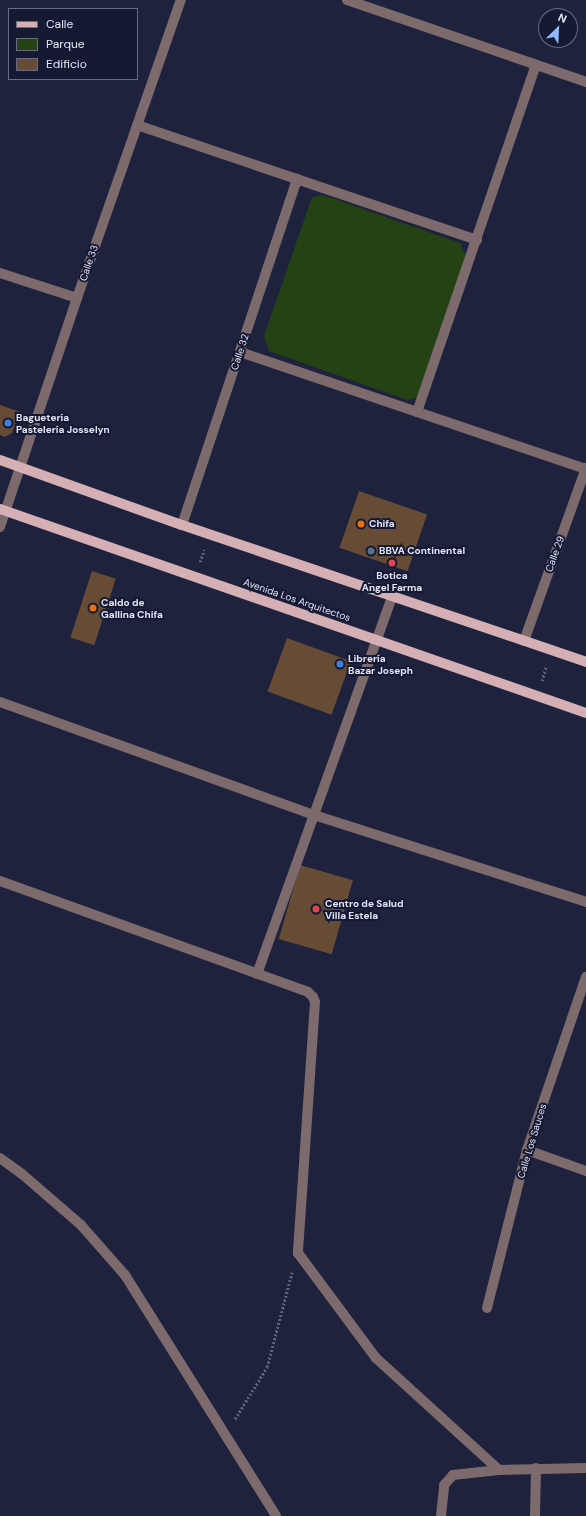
<!DOCTYPE html>
<html>
<head>
<meta charset="utf-8">
<style>
	body { margin:0 }
	#map { position:relative; width:586px; height:1516px; overflow:hidden; background:#1f223d; font-family:"DM Sans",sans-serif }
	div>[style] { position:absolute }
	.green>* { inset:0; background:#244213 }
	.building>* { inset:0; background:#664c35; transform-origin:0 0 }
	.path>* { height:2.5px; margin-top:-1.25px; transform-origin:0; background:repeating-linear-gradient(90deg,#5f627a 0 2px,transparent 0 4px) }
	.minor>* { height:10px; margin:-5px; padding:0 5px; transform-origin:5px; border-radius:5px; background:#7c6a6c }
	.major>* { height:10px; margin:-5px; padding:0 5px; transform-origin:5px; border-radius:5px; background:#d4b0b5 }
	.dots>* { width:11px; height:11px; translate:-50% -50%; box-sizing:border-box; border:2px solid #161932; border-radius:50% }
	span { translate:-50% -50%; white-space:nowrap; text-align:center; line-height:1.15; -webkit-text-stroke:4px #161932; paint-order:stroke }
	.street-label { font-size:10px; color:#e2e6f8 }
	.poi-label { font-size:10px; color:#e2e6f8; font-weight:700 }
	.left { translate:0 -50%; text-align:left }
	.legend { position:absolute; left:8px; top:8px; width:130px; height:72px; box-sizing:border-box; background:#161932; border:1px solid #686b81; margin:0; padding:5px 7px; list-style:none; font-size:12px; color:#e2e6f8 }
	.legend li { display:flex; align-items:center; gap:8px; height:20px }
	.legend b { width:20px; border:1px solid #686b81 }
	.north { position:absolute; left:538px; top:8px; width:40px; height:40px; box-sizing:border-box; background:#161932; border:1px solid #686b81; border-radius:50%; rotate:24deg; font-size:11px; font-weight:700; line-height:16px; text-align:center; color:#e2e6f8 }
	.north::after { content:''; display:block; margin:auto; width:14px; height:18px; background:#91b8fd; clip-path:polygon(50% 0,100% 100%,50% 72%,0 100%) }
</style>
</head>
<body>
<div id="map">
	<div class="green">
		<i style="clip-path:polygon(323px 195px,460px 243px,466px 256px,417px 398px,407px 400px,269px 351px,264px 336px,312px 197px)"></i>
	</div>
	<div class="building">
		<i style="clip-path:polygon(0 405px,20px 412px,12px 433px,5px 437px,0 435px)"></i>
		<i style="left:359px;top:491px;width:72px;height:60px;rotate:19deg"></i>
		<i style="left:92px;top:571px;width:25px;height:70px;rotate:18deg"></i>
		<i style="left:287px;top:638px;width:68px;height:57px;rotate:20deg"></i>
		<i style="left:300px;top:865px;width:55px;height:77px;rotate:16deg"></i>
	</div>
	<div class="path">
		<i style="left:200px;top:562px;width:13px;rotate:-72deg"></i>
		<i style="left:542px;top:681px;width:16px;rotate:-75deg"></i>
		<i style="left:235px;top:1419px;width:61px;rotate:-58.4deg"></i>
		<i style="left:267px;top:1367px;width:98px;rotate:-75.3deg"></i>
	</div>
	<div class="minor">
		<i style="left:347px;top:0;width:253px;rotate:18.9deg"></i>
		<i style="left:137px;top:125px;width:359px;rotate:18.7deg"></i>
		<i style="left:0;top:273px;width:81px;rotate:18deg"></i>
		<i style="left:240px;top:352px;width:365px;rotate:18.7deg"></i>
		<i style="left:417px;top:412px;width:367px;rotate:-71.1deg"></i>
		<i style="left:182px;top:525px;width:365px;rotate:-71.6deg"></i>
		<i style="left:0;top:527px;width:242px;rotate:-71.4deg"></i>
		<i style="left:77px;top:298px;width:316px;rotate:-70.8deg"></i>
		<i style="left:524px;top:641px;width:184px;rotate:-70.3deg"></i>
		<i style="left:0;top:702px;width:334px;rotate:19.8deg"></i>
		<i style="left:314px;top:815px;width:286px;rotate:17.7deg"></i>
		<i style="left:0;top:881px;width:327px;rotate:19.8deg"></i>
		<i style="left:308px;top:992px;width:7px;rotate:45deg"></i>
		<i style="left:313px;top:997px;width:5px;rotate:68deg"></i>
		<i style="left:315px;top:1002px;width:252px;rotate:93.9deg"></i>
		<i style="left:298px;top:1253px;width:131px;rotate:53.4deg"></i>
		<i style="left:376px;top:1358px;width:166px;rotate:42.3deg"></i>
		<i style="left:257px;top:974px;width:401px;rotate:-70.3deg"></i>
		<i style="left:527px;top:1150px;width:63px;rotate:19.6deg"></i>
		<i style="left:0;top:1158px;width:27px;rotate:36deg"></i>
		<i style="left:22px;top:1174px;width:78px;rotate:40.8deg"></i>
		<i style="left:81px;top:1225px;width:67px;rotate:48.7deg"></i>
		<i style="left:125px;top:1275px;width:284px;rotate:57.9deg"></i>
		<i style="left:487px;top:1308px;width:163px;rotate:-75.8deg"></i>
		<i style="left:527px;top:1150px;width:183px;rotate:-71.2deg"></i>
		<i style="left:441px;top:1516px;width:31px;rotate:-84deg"></i>
		<i style="left:444px;top:1485px;width:13px;rotate:-48deg"></i>
		<i style="left:453px;top:1475px;width:46px;rotate:-6.2deg"></i>
		<i style="left:499px;top:1470px;width:87px;rotate:-1.3deg"></i>
		<i style="left:535px;top:1516px;width:48px;rotate:-88.8deg"></i>
	</div>
	<div class="major">
		<i style="left:0;top:460px;width:193px;rotate:19.7deg"></i>
		<i style="left:182px;top:525px;width:427px;rotate:18.7deg"></i>
		<i style="left:0;top:509px;width:620px;rotate:19.19deg"></i>
	</div>
	<div class="dots">
		<i style="left:8px;top:423px;background:#3f7fe0"></i>
		<i style="left:361px;top:524px;background:#e8710a"></i>
		<i style="left:371px;top:551px;background:#5c6f8a"></i>
		<i style="left:392px;top:563px;background:#e0444e"></i>
		<i style="left:93px;top:608px;background:#e8710a"></i>
		<i style="left:340px;top:664px;background:#3f7fe0"></i>
		<i style="left:316px;top:909px;background:#e0444e"></i>
	</div>
	<div class="street-label">
		<span style="left:89px;top:263px;rotate:-71deg">Calle 33</span>
		<span style="left:240px;top:352px;rotate:-72deg">Calle 32</span>
		<span style="left:555px;top:554px;rotate:-70deg">Calle 29</span>
		<span style="left:297px;top:600px;rotate:19deg">Avenida Los Arquitectos</span>
		<span style="left:532px;top:1141px;rotate:-73deg">Calle Los Sauces</span>
	</div>
	<div class="poi-label">
		<span class="left" style="left:16px;top:423px">Baguetería<br>Pastelería Josselyn</span>
		<span class="left" style="left:369px;top:524px">Chifa</span>
		<span class="left" style="left:379px;top:551px">BBVA Continental</span>
		<span style="left:392px;top:581px">Botica<br>Angel Farma</span>
		<span class="left" style="left:101px;top:608px">Caldo de<br>Gallina Chifa</span>
		<span class="left" style="left:348px;top:664px">Librería<br>Bazar Joseph</span>
		<span class="left" style="left:325px;top:909px">Centro de Salud<br>Villa Estela</span>
	</div>
	<ul class="legend">
	<li><b style="height:5px;background:#d4b0b5"></b>Calle</li>
	<li><b style="height:11px;background:#244213"></b>Parque</li>
	<li><b style="height:11px;background:#664c35"></b>Edificio</li>
	</ul>
	<div class="north">N</div>
</div>
</body>
</html>
